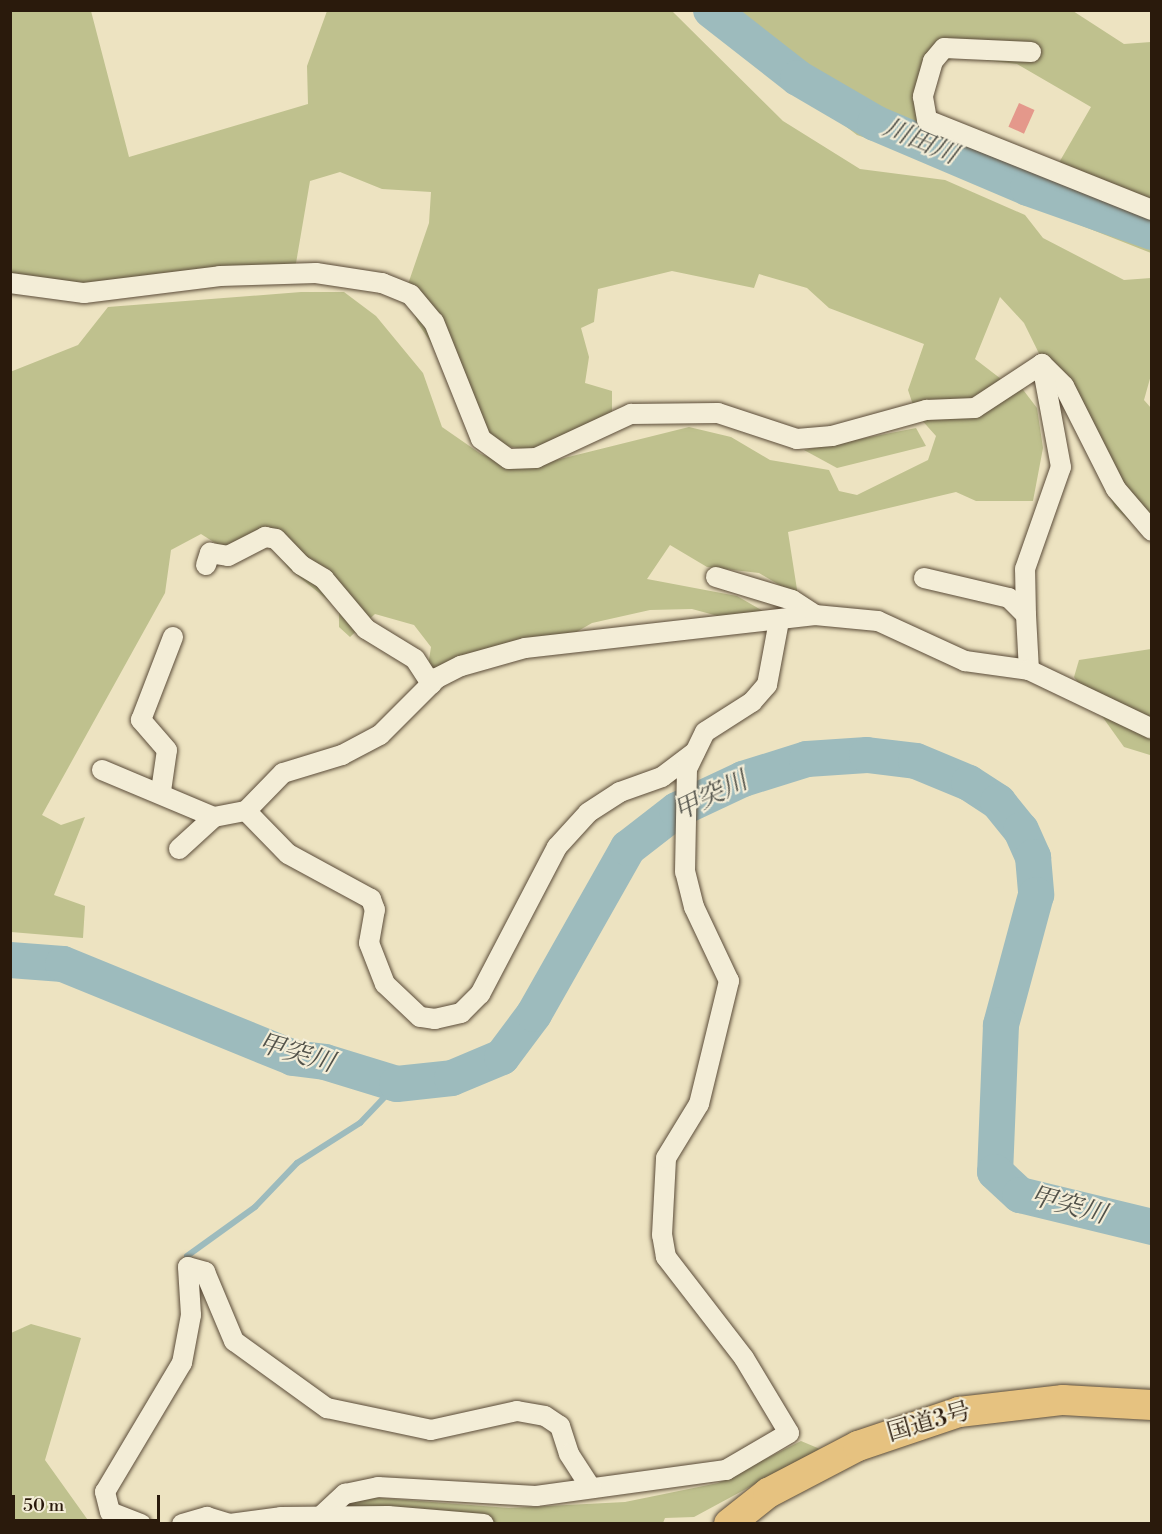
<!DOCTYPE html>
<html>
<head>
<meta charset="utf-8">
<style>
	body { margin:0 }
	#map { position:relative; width:1162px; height:1534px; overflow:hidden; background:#ede3c1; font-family:"Libre Bodoni","Noto Serif JP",serif }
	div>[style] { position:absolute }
	.green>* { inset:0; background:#bfc18e }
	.stream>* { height:6px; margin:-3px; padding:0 3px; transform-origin:3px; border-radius:3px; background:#9dbbbd }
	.river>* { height:36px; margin:-18px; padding:0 18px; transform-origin:18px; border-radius:18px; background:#9dbbbd }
	.building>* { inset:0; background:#e4988b; transform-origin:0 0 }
	.roads { filter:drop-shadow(0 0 2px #5b4c39) drop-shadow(0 0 2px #5b4c39) }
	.minor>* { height:20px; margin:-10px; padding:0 10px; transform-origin:10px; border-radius:10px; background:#f3edd7 }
	.highway>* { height:30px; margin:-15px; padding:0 15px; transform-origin:15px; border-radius:15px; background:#e6c280 }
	span { translate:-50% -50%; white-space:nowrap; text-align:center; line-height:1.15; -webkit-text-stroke:4.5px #f3edd7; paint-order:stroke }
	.street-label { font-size:24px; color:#2a1a0c }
	.water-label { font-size:26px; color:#52524a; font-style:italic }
	.frame { position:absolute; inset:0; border:12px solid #2a1a0c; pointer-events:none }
	.scale { position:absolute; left:12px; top:1495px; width:148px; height:27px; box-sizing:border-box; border:3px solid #2a1a0c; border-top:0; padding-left:8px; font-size:18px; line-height:21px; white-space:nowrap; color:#2a1a0c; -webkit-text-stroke:4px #f3edd7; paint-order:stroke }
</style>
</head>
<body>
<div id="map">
	<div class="green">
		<i style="clip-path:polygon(10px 11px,91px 11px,129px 157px,308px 104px,307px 66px,327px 11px,672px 11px,783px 121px,860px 169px,945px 180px,1025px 215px,1043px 238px,1124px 280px,1151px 278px,1151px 375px,1144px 400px,1151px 408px,1151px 540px,1115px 508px,1024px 323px,1000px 297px,975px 359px,1005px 382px,964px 401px,914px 408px,908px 390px,924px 344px,829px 308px,807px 288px,759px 274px,754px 288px,672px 271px,598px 289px,594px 322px,581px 328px,589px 357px,585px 383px,612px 391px,612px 426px,527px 450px,501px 445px,482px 431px,462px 389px,417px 322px,406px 290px,429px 223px,431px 192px,382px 189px,340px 172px,310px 181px,294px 275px,80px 293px,11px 289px)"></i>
		<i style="clip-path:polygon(726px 11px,1073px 11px,1124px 44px,1151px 42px,1151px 253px,1057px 216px,1049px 180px,1091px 107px,1017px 64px,961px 57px,935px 63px,909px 153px,857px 135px,819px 106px)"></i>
		<i style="clip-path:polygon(301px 292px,344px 292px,376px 316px,423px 373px,442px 427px,481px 454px,520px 469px,689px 427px,731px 437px,770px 460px,829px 470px,839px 491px,857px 495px,928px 460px,936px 436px,919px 417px,1021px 387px,1037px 408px,1043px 448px,1033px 501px,976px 501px,956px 492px,788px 532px,798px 596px,759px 573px,707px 567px,670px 545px,647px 579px,737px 596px,763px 611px,729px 619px,692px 609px,650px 610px,592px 623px,538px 654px,426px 679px,431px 647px,414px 625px,375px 614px,350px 637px,339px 627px,339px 609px,288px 568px,267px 538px,223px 548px,201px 534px,171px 550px,165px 593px,42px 815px,61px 825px,85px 817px,54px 895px,85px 906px,83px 938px,11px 932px,10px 372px,78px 345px,108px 307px)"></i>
		<i style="clip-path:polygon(916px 428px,926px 446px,837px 468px,804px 450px)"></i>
		<i style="clip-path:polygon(1151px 649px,1151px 755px,1150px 755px,1124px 747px,1074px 677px,1079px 660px)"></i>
		<i style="clip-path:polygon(31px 1324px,81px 1338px,45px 1460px,90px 1523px,11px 1523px,11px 1333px)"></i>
		<i style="clip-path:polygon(801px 1441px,820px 1449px,694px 1517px,665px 1518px,663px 1523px,333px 1523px,322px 1506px,355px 1496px,509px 1508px,625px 1502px,718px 1483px)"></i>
	</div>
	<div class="stream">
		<i style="left:187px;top:1256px;width:84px;rotate:-35.8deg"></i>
		<i style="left:255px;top:1207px;width:61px;rotate:-46.3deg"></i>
		<i style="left:297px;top:1163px;width:75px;rotate:-32.4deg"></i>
		<i style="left:360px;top:1123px;width:54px;rotate:-46.5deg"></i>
	</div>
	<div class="river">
		<i style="left:711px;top:10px;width:110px;rotate:38deg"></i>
		<i style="left:798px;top:78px;width:89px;rotate:30.3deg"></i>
		<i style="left:875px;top:123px;width:166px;rotate:23deg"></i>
		<i style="left:1028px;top:188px;width:132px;rotate:19.5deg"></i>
		<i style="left:10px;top:960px;width:53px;rotate:4.3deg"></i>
		<i style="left:63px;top:964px;width:248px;rotate:22.2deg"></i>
		<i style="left:293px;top:1058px;width:32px;rotate:7deg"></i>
		<i style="left:325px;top:1062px;width:75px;rotate:17deg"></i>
		<i style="left:397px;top:1084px;width:55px;rotate:-6.2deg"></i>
		<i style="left:452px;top:1078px;width:54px;rotate:-22.8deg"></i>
		<i style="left:502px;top:1057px;width:54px;rotate:-53.3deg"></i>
		<i style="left:534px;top:1014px;width:191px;rotate:-60.5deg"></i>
		<i style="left:628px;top:848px;width:62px;rotate:-37.8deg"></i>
		<i style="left:677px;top:810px;width:73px;rotate:-25.2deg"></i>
		<i style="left:743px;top:779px;width:67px;rotate:-17.4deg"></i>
		<i style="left:807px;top:759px;width:60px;rotate:-3.8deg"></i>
		<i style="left:867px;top:755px;width:49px;rotate:7deg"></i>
		<i style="left:916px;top:761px;width:57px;rotate:22.5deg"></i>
		<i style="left:969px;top:783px;width:35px;rotate:33deg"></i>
		<i style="left:998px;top:802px;width:36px;rotate:51deg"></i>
		<i style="left:1021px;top:830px;width:30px;rotate:66deg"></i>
		<i style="left:1033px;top:857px;width:38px;rotate:85deg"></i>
		<i style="left:1036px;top:895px;width:135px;rotate:105.1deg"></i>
		<i style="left:1001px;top:1025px;width:147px;rotate:92.3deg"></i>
		<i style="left:995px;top:1172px;width:34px;rotate:43deg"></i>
		<i style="left:1020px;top:1195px;width:136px;rotate:13.6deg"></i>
	</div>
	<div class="building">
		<i style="left:1019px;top:103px;width:17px;height:26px;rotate:24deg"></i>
	</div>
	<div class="roads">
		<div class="minor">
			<i style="left:1031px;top:52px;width:87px;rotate:-177.4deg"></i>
			<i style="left:944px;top:48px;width:17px;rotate:130deg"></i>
			<i style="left:933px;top:61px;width:37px;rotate:106deg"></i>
			<i style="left:923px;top:97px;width:23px;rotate:80deg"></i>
			<i style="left:927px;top:120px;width:242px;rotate:21.8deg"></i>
			<i style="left:10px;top:283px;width:75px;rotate:7.7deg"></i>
			<i style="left:84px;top:293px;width:137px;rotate:-7.1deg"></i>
			<i style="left:220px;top:276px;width:96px;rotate:-1.8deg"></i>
			<i style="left:316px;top:273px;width:67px;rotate:8.6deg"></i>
			<i style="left:382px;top:283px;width:31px;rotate:22deg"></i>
			<i style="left:411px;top:295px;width:35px;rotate:50deg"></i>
			<i style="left:434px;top:322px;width:126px;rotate:68.1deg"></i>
			<i style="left:481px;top:439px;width:34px;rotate:36deg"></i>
			<i style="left:509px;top:459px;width:27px;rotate:-2deg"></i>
			<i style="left:536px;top:458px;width:105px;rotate:-24.9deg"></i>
			<i style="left:631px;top:414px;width:87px;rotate:-0.7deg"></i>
			<i style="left:718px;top:413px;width:83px;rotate:18.2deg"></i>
			<i style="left:797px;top:439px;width:35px;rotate:-5deg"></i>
			<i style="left:832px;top:436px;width:98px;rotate:-15.5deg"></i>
			<i style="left:926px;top:410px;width:49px;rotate:-2.3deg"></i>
			<i style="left:975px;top:408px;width:80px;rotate:-33.3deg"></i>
			<i style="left:1042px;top:364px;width:31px;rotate:45deg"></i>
			<i style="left:1064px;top:386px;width:115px;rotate:63.2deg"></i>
			<i style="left:1116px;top:489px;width:55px;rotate:49.4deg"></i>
			<i style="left:206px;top:565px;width:13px;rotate:-72deg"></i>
			<i style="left:210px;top:553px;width:18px;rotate:9deg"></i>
			<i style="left:228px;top:556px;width:42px;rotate:-27.2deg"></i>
			<i style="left:265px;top:537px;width:11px;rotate:10deg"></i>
			<i style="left:276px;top:539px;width:36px;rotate:46deg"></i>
			<i style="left:301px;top:565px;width:27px;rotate:31deg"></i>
			<i style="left:324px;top:579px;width:65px;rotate:50deg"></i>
			<i style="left:366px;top:629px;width:57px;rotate:31.5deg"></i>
			<i style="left:415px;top:659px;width:30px;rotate:57deg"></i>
			<i style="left:716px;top:577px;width:79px;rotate:16.8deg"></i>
			<i style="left:792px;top:600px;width:27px;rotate:33deg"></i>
			<i style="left:924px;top:578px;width:87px;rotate:13.2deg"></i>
			<i style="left:1009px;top:598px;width:24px;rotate:45deg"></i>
			<i style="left:1026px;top:615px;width:55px;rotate:86.9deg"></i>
			<i style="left:1026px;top:615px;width:46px;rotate:-91.2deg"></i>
			<i style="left:1025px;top:569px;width:108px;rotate:-70.6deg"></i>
			<i style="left:1061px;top:467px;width:105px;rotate:-100.5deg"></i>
			<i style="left:695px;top:752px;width:41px;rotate:142.9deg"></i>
			<i style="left:662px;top:777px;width:45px;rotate:160.3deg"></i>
			<i style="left:620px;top:792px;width:38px;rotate:147deg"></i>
			<i style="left:588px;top:813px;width:46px;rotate:132.4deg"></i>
			<i style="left:557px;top:847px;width:166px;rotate:117.6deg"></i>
			<i style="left:480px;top:994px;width:27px;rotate:135deg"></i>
			<i style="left:461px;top:1013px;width:27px;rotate:167deg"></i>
			<i style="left:435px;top:1019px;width:15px;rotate:-172deg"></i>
			<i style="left:420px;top:1017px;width:48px;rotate:-136.7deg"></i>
			<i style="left:385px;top:984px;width:44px;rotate:-111.3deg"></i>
			<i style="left:369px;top:943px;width:34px;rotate:-80deg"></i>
			<i style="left:375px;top:910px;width:12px;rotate:-110deg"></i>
			<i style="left:371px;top:899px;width:94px;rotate:-151.5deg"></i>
			<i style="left:288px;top:854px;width:60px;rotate:-134.3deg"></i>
			<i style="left:246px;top:811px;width:53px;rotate:-45.8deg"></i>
			<i style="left:283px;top:773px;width:62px;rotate:-17deg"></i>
			<i style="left:342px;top:755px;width:43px;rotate:-27.8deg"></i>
			<i style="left:380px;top:735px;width:81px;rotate:-45deg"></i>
			<i style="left:437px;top:678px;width:27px;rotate:-27deg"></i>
			<i style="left:461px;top:666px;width:66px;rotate:-15.7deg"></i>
			<i style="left:525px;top:648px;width:292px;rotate:-6.5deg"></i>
			<i style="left:815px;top:615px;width:63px;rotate:5.4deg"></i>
			<i style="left:878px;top:621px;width:96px;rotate:24.7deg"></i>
			<i style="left:965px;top:661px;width:65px;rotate:8deg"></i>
			<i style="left:1029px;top:670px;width:136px;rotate:25.6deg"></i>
			<i style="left:102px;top:770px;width:121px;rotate:22.8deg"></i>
			<i style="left:161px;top:791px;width:41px;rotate:-81.7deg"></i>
			<i style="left:167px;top:750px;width:40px;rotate:-131deg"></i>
			<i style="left:141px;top:720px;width:89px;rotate:-68.9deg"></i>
			<i style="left:179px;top:849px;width:47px;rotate:-42.4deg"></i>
			<i style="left:214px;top:817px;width:33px;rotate:-11deg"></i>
			<i style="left:321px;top:1516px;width:33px;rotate:-43deg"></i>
			<i style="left:345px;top:1494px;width:34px;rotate:-12deg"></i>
			<i style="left:378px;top:1487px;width:158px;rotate:3.3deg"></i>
			<i style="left:536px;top:1496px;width:192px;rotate:-7.8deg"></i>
			<i style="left:726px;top:1470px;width:73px;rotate:-30.4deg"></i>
			<i style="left:789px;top:1433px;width:87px;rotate:-121deg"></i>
			<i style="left:744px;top:1358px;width:128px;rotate:-127.7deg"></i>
			<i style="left:666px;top:1257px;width:22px;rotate:-100deg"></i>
			<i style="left:662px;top:1235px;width:77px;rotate:-87deg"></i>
			<i style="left:666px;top:1158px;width:63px;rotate:-58.6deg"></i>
			<i style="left:699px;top:1104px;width:127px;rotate:-76.3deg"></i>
			<i style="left:729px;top:981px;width:82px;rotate:-115.3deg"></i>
			<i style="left:694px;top:907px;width:36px;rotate:-104deg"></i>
			<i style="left:685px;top:872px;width:103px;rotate:-88.9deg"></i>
			<i style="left:687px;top:769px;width:41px;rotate:-64.1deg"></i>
			<i style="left:705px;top:732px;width:56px;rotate:-32.6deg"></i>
			<i style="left:752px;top:702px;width:23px;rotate:-49deg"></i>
			<i style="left:767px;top:685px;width:65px;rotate:-79.4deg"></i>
			<i style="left:141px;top:1524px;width:33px;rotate:-159deg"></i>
			<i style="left:110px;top:1512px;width:21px;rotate:-104deg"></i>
			<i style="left:105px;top:1492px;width:150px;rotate:-59.2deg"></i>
			<i style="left:182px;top:1363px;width:49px;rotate:-79.4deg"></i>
			<i style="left:191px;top:1315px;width:48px;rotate:-93.6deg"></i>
			<i style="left:188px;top:1267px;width:18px;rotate:16deg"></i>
			<i style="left:205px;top:1272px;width:75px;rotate:67.2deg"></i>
			<i style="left:234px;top:1341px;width:115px;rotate:35.8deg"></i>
			<i style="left:327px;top:1408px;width:106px;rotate:11.9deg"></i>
			<i style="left:431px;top:1430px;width:88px;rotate:-12.5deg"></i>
			<i style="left:517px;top:1411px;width:28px;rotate:10deg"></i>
			<i style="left:545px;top:1416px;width:18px;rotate:34deg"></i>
			<i style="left:560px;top:1426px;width:29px;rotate:72deg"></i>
			<i style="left:569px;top:1454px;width:40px;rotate:57.1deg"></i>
			<i style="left:182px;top:1524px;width:26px;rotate:-16deg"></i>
			<i style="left:207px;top:1517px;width:24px;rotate:17deg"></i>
			<i style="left:230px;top:1524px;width:51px;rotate:-7.8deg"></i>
			<i style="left:281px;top:1517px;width:107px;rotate:-0.5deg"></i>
			<i style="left:388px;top:1516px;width:96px;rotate:4.8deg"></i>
		</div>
		<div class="highway">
			<i style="left:729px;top:1524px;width:50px;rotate:-38.5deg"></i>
			<i style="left:768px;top:1493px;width:102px;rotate:-27.6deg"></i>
			<i style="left:858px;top:1446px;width:107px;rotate:-18.6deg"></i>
			<i style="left:959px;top:1412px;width:105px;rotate:-6.6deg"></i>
			<i style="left:1063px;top:1400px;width:89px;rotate:3.2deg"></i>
		</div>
	</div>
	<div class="street-label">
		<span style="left:929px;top:1423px;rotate:-16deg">国道3号</span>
	</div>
	<div class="water-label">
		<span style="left:920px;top:142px;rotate:23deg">川田川</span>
		<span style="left:711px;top:797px;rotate:-26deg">甲突川</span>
		<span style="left:296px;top:1054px;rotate:16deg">甲突川</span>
		<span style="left:1068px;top:1206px;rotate:15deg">甲突川</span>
	</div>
	<div class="frame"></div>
	<div class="scale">50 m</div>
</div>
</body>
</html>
